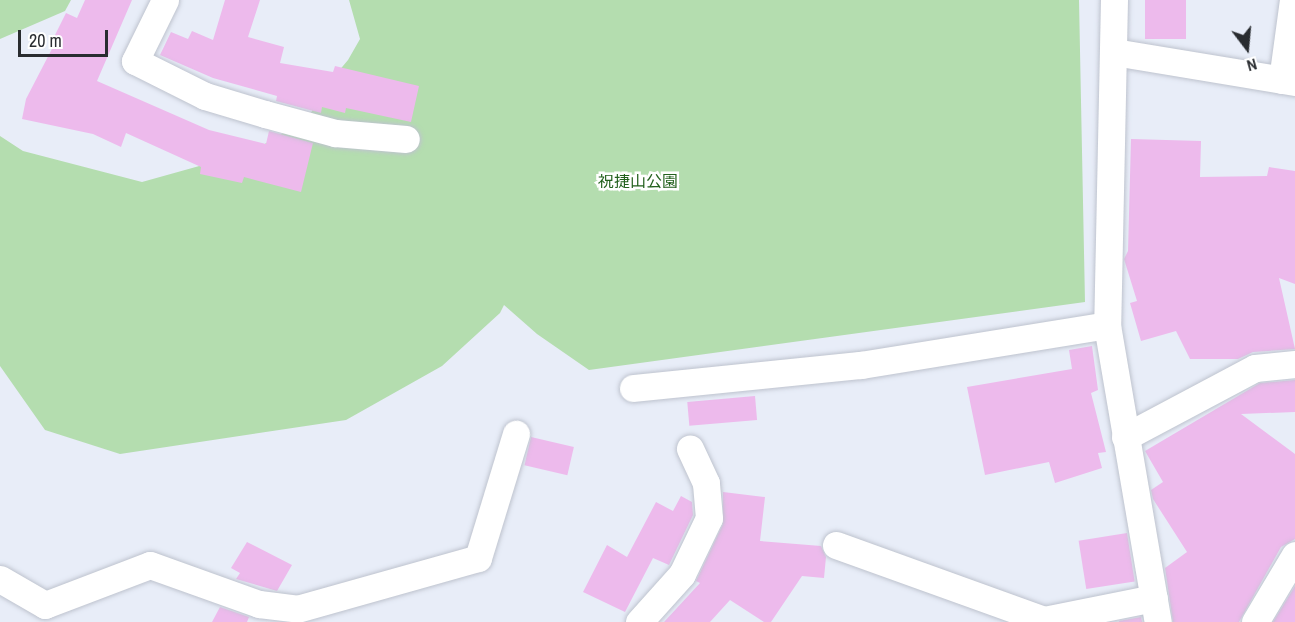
<!DOCTYPE html>
<html>
<head>
<meta charset="utf-8">
<style>
	body { margin:0 }
	#map { position:relative; width:1295px; height:622px; overflow:hidden; background:#e8edf8; font-family:"Archivo Narrow","Noto Sans JP",sans-serif }
	div>[style] { position:absolute }
	.green>* { inset:0; background:#b4ddaf }
	.building>* { inset:0; background:#edbaec; transform-origin:0 0 }
	.roads { filter:drop-shadow(0 0 2px #bec3ce) drop-shadow(0 0 2px #bec3ce) }
	.street>* { height:27px; margin:-13.5px; padding:0 13.5px; transform-origin:13.5px; border-radius:13.5px; background:#fff }
	span { translate:-50% -50%; white-space:nowrap; text-align:center; line-height:1.15; -webkit-text-stroke:5px #fff; paint-order:stroke }
	.park-label { font-size:16px; color:#23611e }
	.north { position:absolute; left:1217px; top:18px; width:60px; height:60px; -webkit-text-stroke:4px #fff; paint-order:stroke; rotate:164deg; font-size:16px; font-weight:700; line-height:24px; text-align:center; color:#292c30 }
	.north::after { content:''; display:block; margin:auto; width:21px; height:27px; background:#292c30; clip-path:polygon(50% 0,100% 100%,50% 72%,0 100%) }
	.scale { position:absolute; left:18px; top:30px; width:90px; height:27px; box-sizing:border-box; border:3px solid #292c30; border-top:0; padding-left:8px; font-size:18px; line-height:21px; white-space:nowrap; color:#292c30; -webkit-text-stroke:4px #fff; paint-order:stroke }
</style>
</head>
<body>
<div id="map">
	<div class="green">
		<i style="clip-path:polygon(0 0,71px 0,65px 11px,0 39px)"></i>
		<i style="clip-path:polygon(349px 0,1079px 0,1085px 302px,589px 370px,537px 334px,504px 305px,500px 313px,442px 366px,346px 420px,120px 454px,45px 430px,0 366px,0 136px,23px 151px,142px 182px,253px 151px,308px 118px,327px 85px,348px 60px,360px 39px)"></i>
	</div>
	<div class="building">
		<i style="clip-path:polygon(85px 0,132px 0,97px 81px,209px 130px,266px 144px,269px 131px,313px 143px,301px 192px,244px 177px,242px 183px,200px 174px,201px 167px,126px 133px,121px 147px,93px 134px,22px 119px,26px 99px,55px 43px,52px 41px,66px 13px,77px 18px)"></i>
		<i style="clip-path:polygon(225px 0,260px 0,248px 37px,284px 47px,280px 63px,333px 72px,335px 66px,419px 86px,411px 122px,346px 108px,345px 113px,322px 107px,321px 113px,276px 101px,277px 96px,213px 78px,160px 55px,171px 32px,188px 39px,192px 31px,213px 40px)"></i>
		<i style="left:1145px;top:0;width:41px;height:39px"></i>
		<i style="clip-path:polygon(1131px 139px,1201px 141px,1200px 177px,1267px 176px,1269px 167px,1295px 171px,1295px 284px,1279px 278px,1295px 349px,1253px 352px,1238px 359px,1190px 359px,1176px 331px,1141px 341px,1130px 303px,1137px 301px,1124px 259px,1128px 251px)"></i>
		<i style="clip-path:polygon(1092px 346px,1098px 390px,1091px 393px,1106px 452px,1098px 453px,1102px 468px,1055px 483px,1049px 462px,985px 475px,967px 387px,1072px 369px,1069px 350px)"></i>
		<i style="clip-path:polygon(1295px 380px,1295px 412px,1241px 414px,1295px 454px,1295px 539px,1281px 547px,1239px 622px,1173px 622px,1165px 568px,1187px 552px,1153px 499px,1151px 490px,1163px 482px,1145px 451px,1260px 383px)"></i>
		<i style="left:755px;top:396px;width:24px;height:68px;rotate:85deg"></i>
		<i style="left:531px;top:437px;width:44px;height:29px;rotate:13deg"></i>
		<i style="clip-path:polygon(723px 492px,765px 497px,760px 541px,821px 546px,826px 557px,824px 578px,802px 576px,771px 622px,764px 622px,730px 600px,710px 622px,664px 622px,700px 583px,696px 581px,723px 524px)"></i>
		<i style="clip-path:polygon(681px 496px,692px 502px,693px 515px,669px 565px,653px 558px,625px 612px,583px 592px,607px 545px,627px 557px,656px 502px,673px 511px)"></i>
		<i style="left:1127px;top:533px;width:49px;height:49px;rotate:81deg"></i>
		<i style="clip-path:polygon(247px 542px,292px 565px,277px 591px,236px 579px,240px 573px,231px 568px)"></i>
		<i style="clip-path:polygon(1295px 586px,1295px 622px,1273px 622px)"></i>
		<i style="clip-path:polygon(220px 607px,249px 617px,247px 622px,212px 622px)"></i>
		<i style="clip-path:polygon(1141px 617px,1142px 622px,1119px 622px,1119px 621px)"></i>
	</div>
	<div class="roads">
		<div class="street">
			<i style="left:165px;top:0;width:68px;rotate:116.2deg"></i>
			<i style="left:135px;top:61px;width:78px;rotate:26.6deg"></i>
			<i style="left:205px;top:96px;width:63px;rotate:16.7deg"></i>
			<i style="left:265px;top:114px;width:73px;rotate:15.2deg"></i>
			<i style="left:335px;top:133px;width:71px;rotate:4.8deg"></i>
			<i style="left:1114px;top:0;width:325px;rotate:91.2deg"></i>
			<i style="left:1107px;top:325px;width:301px;rotate:80.3deg"></i>
			<i style="left:1114px;top:52px;width:183px;rotate:9.4deg"></i>
			<i style="left:1282px;top:80px;width:81px;rotate:-82.2deg"></i>
			<i style="left:633px;top:388px;width:229px;rotate:-5.8deg"></i>
			<i style="left:861px;top:365px;width:249px;rotate:-9.2deg"></i>
			<i style="left:1125px;top:437px;width:147px;rotate:-28deg"></i>
			<i style="left:1255px;top:368px;width:40px;rotate:-5.7deg"></i>
			<i style="left:836px;top:545px;width:221px;rotate:19.8deg"></i>
			<i style="left:1044px;top:620px;width:112px;rotate:-11.3deg"></i>
			<i style="left:0;top:579px;width:52px;rotate:30deg"></i>
			<i style="left:45px;top:605px;width:112px;rotate:-20.9deg"></i>
			<i style="left:150px;top:565px;width:116px;rotate:19.7deg"></i>
			<i style="left:259px;top:604px;width:38px;rotate:7deg"></i>
			<i style="left:297px;top:609px;width:188px;rotate:-15.7deg"></i>
			<i style="left:478px;top:558px;width:130px;rotate:-73deg"></i>
			<i style="left:639px;top:622px;width:64px;rotate:-48.1deg"></i>
			<i style="left:682px;top:574px;width:62px;rotate:-64.3deg"></i>
			<i style="left:709px;top:518px;width:35px;rotate:-95deg"></i>
			<i style="left:706px;top:483px;width:38px;rotate:-115deg"></i>
			<i style="left:1255px;top:622px;width:78px;rotate:-59.2deg"></i>
		</div>
	</div>
	<div class="park-label">
		<span style="left:638px;top:181px">祝捷山公園</span>
	</div>
	<div class="north">N</div>
	<div class="scale">20 m</div>
</div>
</body>
</html>
